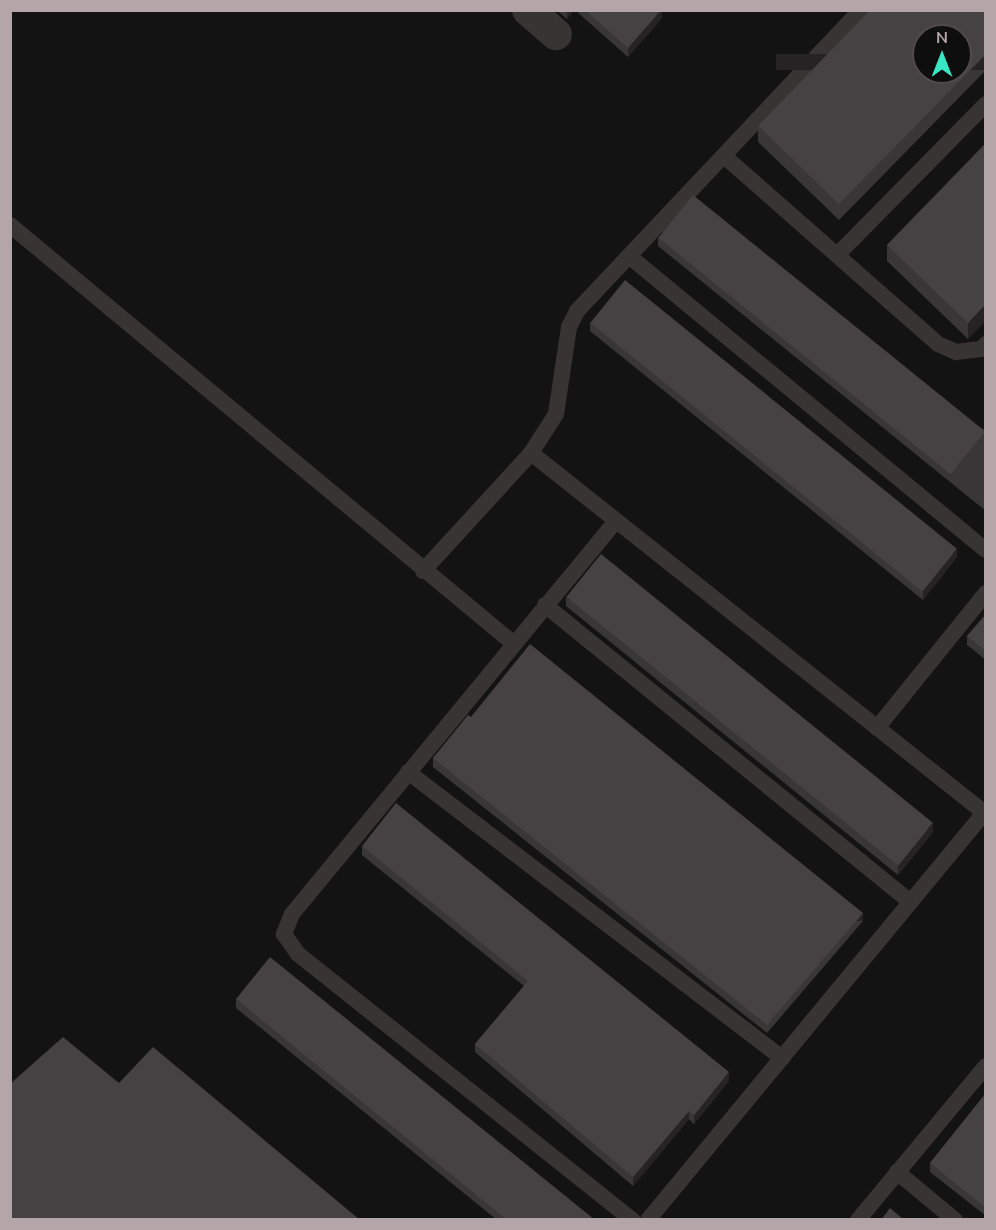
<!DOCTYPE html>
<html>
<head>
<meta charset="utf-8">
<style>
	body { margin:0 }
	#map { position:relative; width:996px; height:1230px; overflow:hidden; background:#141313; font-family:"Nunito Sans",sans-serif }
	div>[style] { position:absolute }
	.lane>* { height:16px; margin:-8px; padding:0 8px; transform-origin:8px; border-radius:8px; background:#393434 }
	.street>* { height:32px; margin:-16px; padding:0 16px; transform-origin:16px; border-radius:16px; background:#393434 }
	.wall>* { inset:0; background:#393637 }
	.shaded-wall>* { inset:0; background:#252323; transform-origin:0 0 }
	.building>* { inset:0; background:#464243; transform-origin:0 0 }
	span { translate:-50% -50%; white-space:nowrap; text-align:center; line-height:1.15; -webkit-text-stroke:4.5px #0f0e0e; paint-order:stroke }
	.frame { position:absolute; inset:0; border:12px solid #b4a5a8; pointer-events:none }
	.north { position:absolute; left:912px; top:24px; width:60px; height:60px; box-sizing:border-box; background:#0f0e0e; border:2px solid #514a4c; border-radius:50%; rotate:0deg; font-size:16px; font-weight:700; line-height:24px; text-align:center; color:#b4a5a8 }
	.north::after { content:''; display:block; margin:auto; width:21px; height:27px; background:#38e7c4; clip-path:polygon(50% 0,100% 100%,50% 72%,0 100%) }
</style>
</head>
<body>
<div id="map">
	<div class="lane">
		<i style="left:724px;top:156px;width:285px;rotate:41.3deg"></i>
		<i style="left:938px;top:344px;width:20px;rotate:24deg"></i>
		<i style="left:956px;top:352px;width:25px;rotate:-7deg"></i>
		<i style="left:981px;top:349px;width:7px;rotate:-45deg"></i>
		<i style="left:10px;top:225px;width:654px;rotate:39.73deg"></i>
		<i style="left:837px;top:255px;width:212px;rotate:-45.4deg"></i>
		<i style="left:629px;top:256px;width:462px;rotate:39.5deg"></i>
		<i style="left:531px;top:453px;width:581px;rotate:38.43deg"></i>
		<i style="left:616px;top:521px;width:509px;rotate:129.5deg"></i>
		<i style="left:292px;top:914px;width:22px;rotate:112deg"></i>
		<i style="left:284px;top:934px;width:24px;rotate:55deg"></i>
		<i style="left:298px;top:954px;width:428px;rotate:38.5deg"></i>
		<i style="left:423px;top:571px;width:160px;rotate:-47.5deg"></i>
		<i style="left:531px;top:453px;width:46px;rotate:-57.3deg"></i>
		<i style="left:556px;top:414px;width:88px;rotate:-81.5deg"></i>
		<i style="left:569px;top:327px;width:18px;rotate:-63deg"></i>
		<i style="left:577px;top:311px;width:414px;rotate:-46.7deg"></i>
		<i style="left:545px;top:605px;width:471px;rotate:39.1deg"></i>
		<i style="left:877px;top:728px;width:174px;rotate:-51.1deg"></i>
		<i style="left:408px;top:772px;width:471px;rotate:37.4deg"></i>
		<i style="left:897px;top:1172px;width:75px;rotate:39.6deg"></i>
		<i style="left:648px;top:1220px;width:528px;rotate:-50.46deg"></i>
		<i style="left:858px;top:1220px;width:200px;rotate:-50.3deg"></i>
	</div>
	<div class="street">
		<i style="left:528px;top:10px;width:37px;rotate:41deg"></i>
	</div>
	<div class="wall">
		<i style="clip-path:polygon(556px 10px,574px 10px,567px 19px)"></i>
		<i style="clip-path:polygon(575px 10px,662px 10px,662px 18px,628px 57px)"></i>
		<i style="clip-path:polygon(986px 10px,986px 70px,839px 220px,758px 142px,758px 126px)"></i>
		<i style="clip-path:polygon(986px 143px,968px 339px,887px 261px,887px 245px)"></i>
		<i style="clip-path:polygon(658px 237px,986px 431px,986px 511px,658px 246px)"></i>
		<i style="clip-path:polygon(590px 322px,957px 557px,923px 600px,590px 331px)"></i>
		<i style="clip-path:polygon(566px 597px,933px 832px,898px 875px,566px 606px)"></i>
		<i style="clip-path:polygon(986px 614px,986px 660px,967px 645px,967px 636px)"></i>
		<i style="clip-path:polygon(471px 717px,863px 921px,767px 1033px,433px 767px,433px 758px)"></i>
		<i style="clip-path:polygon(362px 846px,729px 1081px,694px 1124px,689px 1119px,633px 1186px,475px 1052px,475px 1044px,524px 986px,362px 855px)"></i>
		<i style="clip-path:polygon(236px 999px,595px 1220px,497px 1220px,236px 1008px)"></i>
		<i style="clip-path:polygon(986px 1093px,986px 1216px,930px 1172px,930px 1163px)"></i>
	</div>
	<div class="shaded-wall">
		<i style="clip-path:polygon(574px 10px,567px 19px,567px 11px)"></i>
		<i style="clip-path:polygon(661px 10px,662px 10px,662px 18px,628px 57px,628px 48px)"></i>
		<i style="left:986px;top:54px;width:16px;height:210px;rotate:90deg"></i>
		<i style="clip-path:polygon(986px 304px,986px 321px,968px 339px,968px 323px)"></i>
		<i style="clip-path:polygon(957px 549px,957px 557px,923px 600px,923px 591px)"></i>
		<i style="clip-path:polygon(933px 823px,933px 832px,898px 875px,898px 866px)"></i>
		<i style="left:863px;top:913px;width:8px;height:148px;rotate:90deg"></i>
		<i style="clip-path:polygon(729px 1072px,729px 1081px,694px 1124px,694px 1115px)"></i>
		<i style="clip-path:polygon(689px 1111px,689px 1119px,633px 1186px,633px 1177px)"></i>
	</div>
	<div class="building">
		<i style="clip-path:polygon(585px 10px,661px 10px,628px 48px)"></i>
		<i style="clip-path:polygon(evenodd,870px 10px,986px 10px,986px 54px,839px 204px,758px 126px,870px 10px,924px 36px,960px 36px,960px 72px,924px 72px,924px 36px)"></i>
		<i style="clip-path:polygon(986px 143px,986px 304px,968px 323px,887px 245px)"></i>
		<i style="left:693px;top:195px;width:376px;height:55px;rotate:39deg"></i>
		<i style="left:625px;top:280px;width:427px;height:55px;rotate:39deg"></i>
		<i style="left:601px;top:554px;width:427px;height:55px;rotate:39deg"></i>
		<i style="clip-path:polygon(986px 614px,986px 651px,967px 636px)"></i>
		<i style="clip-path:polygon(530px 644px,863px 913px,767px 1025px,433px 758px,468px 715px,471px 717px)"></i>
		<i style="clip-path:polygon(396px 803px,729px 1072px,694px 1115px,689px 1111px,633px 1177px,475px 1044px,528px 981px,362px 846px)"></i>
		<i style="clip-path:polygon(270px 957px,595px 1220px,507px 1220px,236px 999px)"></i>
		<i style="clip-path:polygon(63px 1037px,119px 1083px,153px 1047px,360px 1220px,10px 1220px,10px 1084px)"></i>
		<i style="clip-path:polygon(986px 1093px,986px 1208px,930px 1163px)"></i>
		<i style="clip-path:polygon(890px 1208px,904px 1220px,881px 1220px)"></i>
	</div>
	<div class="frame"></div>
	<div class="north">N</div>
</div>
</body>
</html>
